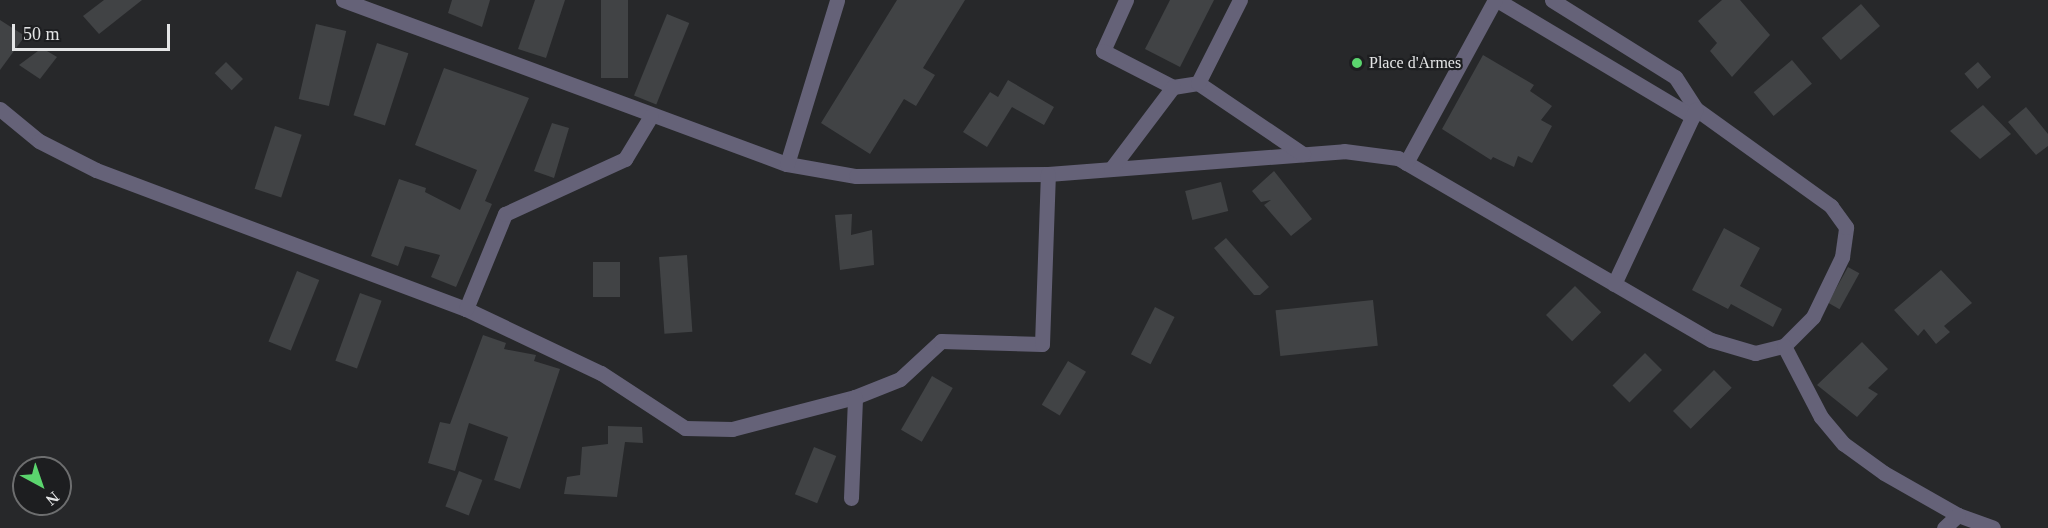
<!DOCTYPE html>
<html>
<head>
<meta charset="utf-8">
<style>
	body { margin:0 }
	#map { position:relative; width:2048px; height:528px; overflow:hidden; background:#27282a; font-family:"Times New Roman",serif }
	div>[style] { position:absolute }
	.building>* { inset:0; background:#414345; transform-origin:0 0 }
	.minor>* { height:15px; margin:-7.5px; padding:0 7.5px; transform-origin:7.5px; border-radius:7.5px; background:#656278 }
	.dots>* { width:16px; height:16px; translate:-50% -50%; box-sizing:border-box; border:3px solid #1d1e20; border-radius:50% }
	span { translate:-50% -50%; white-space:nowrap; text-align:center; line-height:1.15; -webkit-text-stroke:4.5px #1d1e20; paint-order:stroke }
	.poi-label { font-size:16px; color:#e4e5e6 }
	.left { translate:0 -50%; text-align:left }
	.north { position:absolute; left:12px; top:456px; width:60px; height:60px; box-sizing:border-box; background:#1d1e20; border:2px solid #6d6e6f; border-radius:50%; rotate:140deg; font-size:16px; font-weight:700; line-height:24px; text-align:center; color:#e4e5e6 }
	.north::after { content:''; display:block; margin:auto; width:21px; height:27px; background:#5bd56e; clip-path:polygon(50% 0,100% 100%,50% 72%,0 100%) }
	.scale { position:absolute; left:12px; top:24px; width:158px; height:27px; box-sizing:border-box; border:3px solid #e4e5e6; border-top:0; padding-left:8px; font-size:18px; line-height:21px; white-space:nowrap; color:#e4e5e6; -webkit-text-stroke:4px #1d1e20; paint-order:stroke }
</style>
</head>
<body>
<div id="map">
	<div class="building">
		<i style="clip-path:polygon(104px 0,142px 0,99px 34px,83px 16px)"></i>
		<i style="clip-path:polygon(452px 0,490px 0,482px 27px,448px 13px)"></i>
		<i style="clip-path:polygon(535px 0,565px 0,546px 58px,518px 49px)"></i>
		<i style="left:601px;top:0;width:27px;height:78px"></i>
		<i style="clip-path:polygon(897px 0,965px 0,923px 68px,935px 75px,916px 106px,904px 99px,870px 154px,821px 123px)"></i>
		<i style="clip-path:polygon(1170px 0,1214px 0,1180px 67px,1145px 49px)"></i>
		<i style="clip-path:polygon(1722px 0,1740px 0,1770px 35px,1732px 77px,1710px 51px,1717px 43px,1698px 21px)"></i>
		<i style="left:1861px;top:4px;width:29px;height:52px;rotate:49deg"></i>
		<i style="left:667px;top:14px;width:24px;height:88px;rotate:22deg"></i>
		<i style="clip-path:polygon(0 20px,25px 36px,0 70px)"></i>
		<i style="left:316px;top:24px;width:31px;height:77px;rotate:13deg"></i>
		<i style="left:377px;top:43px;width:33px;height:76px;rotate:18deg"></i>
		<i style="clip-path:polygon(42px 48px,57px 57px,40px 79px,19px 65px)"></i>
		<i style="clip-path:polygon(1483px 55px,1534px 85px,1530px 91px,1552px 106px,1541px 120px,1552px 126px,1532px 163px,1518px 156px,1514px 167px,1493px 157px,1491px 160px,1442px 129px)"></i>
		<i style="left:1792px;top:60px;width:31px;height:50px;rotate:50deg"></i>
		<i style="left:226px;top:62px;width:24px;height:16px;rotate:45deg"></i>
		<i style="left:1978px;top:62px;width:20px;height:18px;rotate:49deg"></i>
		<i style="clip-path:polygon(444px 68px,529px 98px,485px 201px,492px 204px,456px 287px,431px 277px,440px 255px,405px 246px,398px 266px,371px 256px,399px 179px,426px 188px,425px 192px,460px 210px,477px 170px,415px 145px)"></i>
		<i style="clip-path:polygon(1008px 80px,1054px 107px,1044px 125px,1012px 107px,987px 147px,963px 132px,990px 92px,998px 97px)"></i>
		<i style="clip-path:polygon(1983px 105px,2011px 134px,1980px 159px,1950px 131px)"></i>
		<i style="clip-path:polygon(2026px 107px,2048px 134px,2048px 146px,2036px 155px,2008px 122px)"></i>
		<i style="clip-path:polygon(552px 123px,569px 128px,554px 178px,534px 171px)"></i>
		<i style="left:275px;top:126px;width:28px;height:66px;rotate:18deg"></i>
		<i style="clip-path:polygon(1274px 171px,1312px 219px,1291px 236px,1264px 205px,1271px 200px,1261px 202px,1252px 191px)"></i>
		<i style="left:1221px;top:182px;width:30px;height:37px;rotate:76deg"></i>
		<i style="clip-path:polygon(852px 214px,851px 235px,872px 230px,874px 265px,840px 270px,835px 215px)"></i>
		<i style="clip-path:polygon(1724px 228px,1760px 248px,1740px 286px,1782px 309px,1773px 327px,1731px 304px,1728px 309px,1692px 290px)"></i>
		<i style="clip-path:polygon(1226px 238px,1269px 287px,1260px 295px,1254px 295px,1214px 248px)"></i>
		<i style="left:687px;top:255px;width:77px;height:28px;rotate:86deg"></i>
		<i style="left:593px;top:262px;width:27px;height:35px"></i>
		<i style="left:1848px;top:267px;width:13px;height:41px;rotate:29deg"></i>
		<i style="clip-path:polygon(1941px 270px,1972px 303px,1944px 326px,1950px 332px,1936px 344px,1924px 329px,1918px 336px,1894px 310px)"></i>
		<i style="left:297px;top:271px;width:24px;height:76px;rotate:22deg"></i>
		<i style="left:1575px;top:286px;width:37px;height:41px;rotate:45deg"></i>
		<i style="left:360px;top:293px;width:23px;height:72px;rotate:20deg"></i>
		<i style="left:1373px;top:300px;width:46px;height:98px;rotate:84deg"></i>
		<i style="left:1155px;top:307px;width:22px;height:53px;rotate:27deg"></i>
		<i style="clip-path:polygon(483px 335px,506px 343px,504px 349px,536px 355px,534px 361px,560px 369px,520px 489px,494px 480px,508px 437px,469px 423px,455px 471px,428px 463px,440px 422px,450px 424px)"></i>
		<i style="clip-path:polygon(1862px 342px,1888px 369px,1868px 388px,1878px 394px,1857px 417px,1817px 385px)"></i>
		<i style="left:1645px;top:353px;width:24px;height:46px;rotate:45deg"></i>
		<i style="left:1068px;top:361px;width:21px;height:51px;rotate:31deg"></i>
		<i style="left:1714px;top:370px;width:25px;height:58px;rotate:45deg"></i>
		<i style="left:932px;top:376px;width:24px;height:62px;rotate:30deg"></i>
		<i style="clip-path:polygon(608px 426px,642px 427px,643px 443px,625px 442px,617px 497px,564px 494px,567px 477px,580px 475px,582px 447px,608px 444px)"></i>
		<i style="left:814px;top:447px;width:24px;height:51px;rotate:22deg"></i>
		<i style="left:459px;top:471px;width:25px;height:38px;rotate:21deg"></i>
	</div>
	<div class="minor">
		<i style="left:343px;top:0;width:473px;rotate:20.3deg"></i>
		<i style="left:787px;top:164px;width:70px;rotate:9.9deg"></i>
		<i style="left:856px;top:176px;width:192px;rotate:-0.6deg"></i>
		<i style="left:1048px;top:174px;width:297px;rotate:-4.4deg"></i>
		<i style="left:1344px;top:151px;width:54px;rotate:7.4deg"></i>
		<i style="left:1398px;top:158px;width:362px;rotate:30.2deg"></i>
		<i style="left:1711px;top:340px;width:46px;rotate:16.5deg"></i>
		<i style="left:1755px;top:353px;width:30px;rotate:-14deg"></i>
		<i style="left:1784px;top:346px;width:41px;rotate:-45deg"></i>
		<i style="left:1813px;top:317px;width:67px;rotate:-64.2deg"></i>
		<i style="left:1842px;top:257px;width:30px;rotate:-82deg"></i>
		<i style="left:1846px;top:227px;width:26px;rotate:-126deg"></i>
		<i style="left:1831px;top:206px;width:166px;rotate:-144.3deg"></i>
		<i style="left:1696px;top:109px;width:38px;rotate:-123deg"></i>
		<i style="left:1675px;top:77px;width:145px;rotate:-148deg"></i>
		<i style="left:1126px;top:0;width:56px;rotate:114.3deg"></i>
		<i style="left:1103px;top:51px;width:79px;rotate:27.2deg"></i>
		<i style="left:1173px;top:87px;width:25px;rotate:-9deg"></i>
		<i style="left:1198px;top:83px;width:127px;rotate:34.1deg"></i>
		<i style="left:1497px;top:0;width:228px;rotate:30.8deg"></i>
		<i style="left:1198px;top:83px;width:93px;rotate:-63.2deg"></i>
		<i style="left:0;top:109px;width:50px;rotate:39.4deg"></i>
		<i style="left:39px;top:141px;width:64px;rotate:27deg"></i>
		<i style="left:96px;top:170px;width:395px;rotate:20.6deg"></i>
		<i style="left:466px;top:309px;width:149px;rotate:25.4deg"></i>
		<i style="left:601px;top:373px;width:100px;rotate:33.2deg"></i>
		<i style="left:685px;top:428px;width:47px;rotate:1.2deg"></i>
		<i style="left:732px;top:429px;width:127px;rotate:-14.6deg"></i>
		<i style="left:855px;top:397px;width:48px;rotate:-21.8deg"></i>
		<i style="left:900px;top:379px;width:56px;rotate:-42.8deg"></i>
		<i style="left:941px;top:341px;width:101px;rotate:1.7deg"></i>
		<i style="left:1042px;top:344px;width:170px;rotate:-88deg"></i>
		<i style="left:1406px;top:163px;width:186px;rotate:-61.4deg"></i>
		<i style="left:787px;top:164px;width:171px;rotate:-73deg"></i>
		<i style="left:1111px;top:169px;width:103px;rotate:-52.9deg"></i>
		<i style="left:1614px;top:284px;width:193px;rotate:-64.9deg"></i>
		<i style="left:466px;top:309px;width:103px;rotate:-67.7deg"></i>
		<i style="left:505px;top:214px;width:132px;rotate:-24.6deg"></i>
		<i style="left:625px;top:159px;width:50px;rotate:-58.8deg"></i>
		<i style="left:1784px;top:346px;width:80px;rotate:62.5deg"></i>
		<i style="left:1821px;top:417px;width:35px;rotate:50deg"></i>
		<i style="left:1844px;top:444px;width:49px;rotate:35.9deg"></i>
		<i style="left:1884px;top:473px;width:85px;rotate:29.6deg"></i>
		<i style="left:1958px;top:515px;width:37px;rotate:20deg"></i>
		<i style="left:851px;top:498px;width:101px;rotate:-87.7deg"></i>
		<i style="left:1944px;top:528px;width:19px;rotate:-43deg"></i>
	</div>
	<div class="dots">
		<i style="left:1357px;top:63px;background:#5bd56e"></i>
	</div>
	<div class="poi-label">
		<span class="left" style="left:1369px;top:63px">Place d'Armes</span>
	</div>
	<div class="north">N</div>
	<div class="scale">50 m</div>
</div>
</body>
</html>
